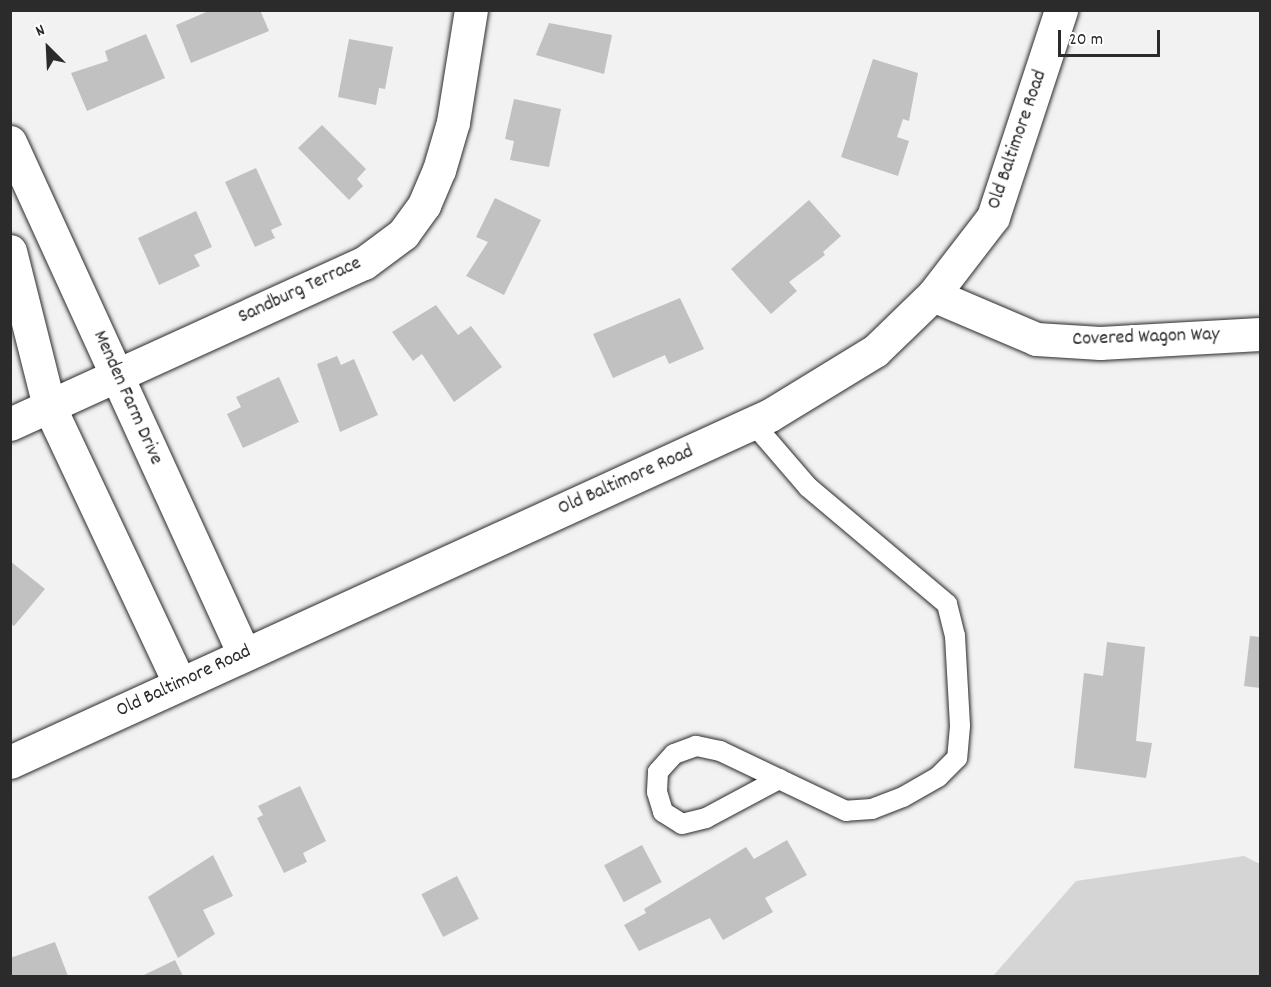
<!DOCTYPE html>
<html>
<head>
<meta charset="utf-8">
<style>
	body { margin:0 }
	#map { position:relative; width:1271px; height:987px; overflow:hidden; background:#f2f2f2; font-family:Dekko,sans-serif }
	div>[style] { position:absolute }
	.green>* { inset:0; background:#d5d5d5 }
	.building>* { inset:0; background:#c1c1c1; transform-origin:0 0 }
	.roads { filter:drop-shadow(0 0 2px #2b2b2b) drop-shadow(0 0 2px #2b2b2b) }
	.lane>* { height:20px; margin:-10px; padding:0 10px; transform-origin:10px; border-radius:10px; background:#fff }
	.street>* { height:33px; margin:-16.5px; padding:0 16.5px; transform-origin:16.5px; border-radius:16.5px; background:#fff }
	.secondary>* { height:33px; margin:-16.5px; padding:0 16.5px; transform-origin:16.5px; border-radius:16.5px; background:#fff }
	span { translate:-50% -50%; white-space:nowrap; text-align:center; line-height:1.15; -webkit-text-stroke:6px #fff; paint-order:stroke }
	.street-label { font-size:20px; color:#2b2b2b }
	.frame { position:absolute; inset:0; border:12px solid #2b2b2b; pointer-events:none }
	.north { position:absolute; left:18px; top:18px; width:60px; height:60px; -webkit-text-stroke:4px #fff; paint-order:stroke; rotate:336deg; font-size:16px; font-weight:700; line-height:24px; text-align:center; color:#2b2b2b }
	.north::after { content:''; display:block; margin:auto; width:21px; height:27px; background:#2b2b2b; clip-path:polygon(50% 0,100% 100%,50% 72%,0 100%) }
	.scale { position:absolute; left:1058px; top:30px; width:102px; height:27px; box-sizing:border-box; border:3px solid #2b2b2b; border-top:0; padding-left:8px; font-size:18px; line-height:21px; white-space:nowrap; color:#2b2b2b; -webkit-text-stroke:4px #fff; paint-order:stroke }
</style>
</head>
<body>
<div id="map">
	<div class="green">
		<i style="clip-path:polygon(1244px 856px,1260px 864px,1260px 976px,993px 976px,1076px 881px)"></i>
	</div>
	<div class="building">
		<i style="clip-path:polygon(211px 10px,260px 10px,269px 31px,191px 63px,176px 25px)"></i>
		<i style="clip-path:polygon(549px 23px,612px 35px,604px 74px,536px 55px)"></i>
		<i style="clip-path:polygon(146px 34px,165px 78px,87px 111px,71px 73px,108px 61px,105px 51px)"></i>
		<i style="clip-path:polygon(349px 39px,393px 47px,385px 89px,379px 88px,376px 105px,338px 97px)"></i>
		<i style="clip-path:polygon(873px 59px,918px 73px,909px 121px,903px 119px,897px 137px,909px 141px,898px 176px,841px 157px)"></i>
		<i style="clip-path:polygon(514px 99px,561px 109px,549px 167px,510px 160px,514px 141px,505px 139px)"></i>
		<i style="clip-path:polygon(322px 125px,366px 169px,357px 179px,363px 186px,349px 200px,298px 148px)"></i>
		<i style="clip-path:polygon(256px 168px,282px 225px,271px 230px,275px 238px,255px 247px,225px 182px)"></i>
		<i style="clip-path:polygon(495px 198px,541px 220px,504px 295px,466px 276px,488px 242px,476px 237px)"></i>
		<i style="clip-path:polygon(809px 200px,841px 236px,823px 252px,825px 255px,789px 282px,797px 291px,771px 314px,731px 269px)"></i>
		<i style="clip-path:polygon(196px 211px,212px 247px,194px 255px,200px 266px,159px 285px,138px 238px)"></i>
		<i style="clip-path:polygon(680px 298px,704px 349px,669px 364px,665px 355px,613px 378px,593px 334px)"></i>
		<i style="clip-path:polygon(436px 305px,458px 335px,471px 326px,502px 367px,454px 402px,422px 354px,413px 361px,392px 332px)"></i>
		<i style="clip-path:polygon(337px 356px,341px 365px,354px 359px,378px 415px,340px 432px,317px 364px)"></i>
		<i style="clip-path:polygon(279px 377px,299px 422px,243px 448px,227px 414px,241px 407px,236px 397px)"></i>
		<i style="clip-path:polygon(10px 561px,45px 589px,14px 626px,10px 623px)"></i>
		<i style="clip-path:polygon(1250px 636px,1260px 637px,1260px 688px,1244px 686px)"></i>
		<i style="clip-path:polygon(1107px 642px,1145px 647px,1136px 741px,1152px 743px,1146px 778px,1074px 768px,1084px 673px,1103px 676px)"></i>
		<i style="clip-path:polygon(300px 786px,326px 841px,303px 853px,307px 862px,284px 873px,257px 818px,263px 815px,258px 806px)"></i>
		<i style="clip-path:polygon(787px 840px,807px 875px,765px 898px,773px 912px,723px 940px,710px 918px,639px 951px,624px 925px,646px 913px,644px 909px,746px 847px,754px 859px)"></i>
		<i style="left:642px;top:845px;width:42px;height:43px;rotate:62deg"></i>
		<i style="clip-path:polygon(213px 855px,233px 896px,203px 910px,215px 934px,178px 958px,148px 897px)"></i>
		<i style="left:457px;top:876px;width:48px;height:40px;rotate:63deg"></i>
		<i style="clip-path:polygon(55px 942px,68px 976px,10px 976px,10px 958px)"></i>
		<i style="clip-path:polygon(175px 960px,183px 976px,142px 976px)"></i>
	</div>
	<div class="roads">
		<div class="lane">
			<i style="left:753px;top:423px;width:84px;rotate:49.3deg"></i>
			<i style="left:808px;top:487px;width:182px;rotate:40.1deg"></i>
			<i style="left:947px;top:604px;width:33px;rotate:76deg"></i>
			<i style="left:955px;top:636px;width:90px;rotate:86.8deg"></i>
			<i style="left:960px;top:726px;width:32px;rotate:95deg"></i>
			<i style="left:957px;top:758px;width:27px;rotate:135deg"></i>
			<i style="left:938px;top:777px;width:40px;rotate:150.3deg"></i>
			<i style="left:903px;top:797px;width:33px;rotate:159deg"></i>
			<i style="left:872px;top:809px;width:26px;rotate:176deg"></i>
			<i style="left:846px;top:811px;width:140px;rotate:-154.5deg"></i>
			<i style="left:720px;top:751px;width:25px;rotate:-168deg"></i>
			<i style="left:696px;top:746px;width:23px;rotate:160deg"></i>
			<i style="left:674px;top:754px;width:24px;rotate:132deg"></i>
			<i style="left:658px;top:772px;width:20px;rotate:93deg"></i>
			<i style="left:657px;top:792px;width:21px;rotate:73deg"></i>
			<i style="left:663px;top:812px;width:22px;rotate:32deg"></i>
			<i style="left:682px;top:824px;width:25px;rotate:-14deg"></i>
			<i style="left:706px;top:818px;width:83px;rotate:-28.1deg"></i>
		</div>
		<div class="street">
			<i style="left:10px;top:142px;width:563px;rotate:65.44deg"></i>
			<i style="left:10px;top:251px;width:160px;rotate:75.9deg"></i>
			<i style="left:49px;top:406px;width:307px;rotate:64.8deg"></i>
			<i style="left:933px;top:295px;width:112px;rotate:23.1deg"></i>
			<i style="left:1036px;top:339px;width:64px;rotate:3.6deg"></i>
			<i style="left:1100px;top:343px;width:160px;rotate:-3.2deg"></i>
			<i style="left:10px;top:424px;width:389px;rotate:-24.5deg"></i>
			<i style="left:364px;top:263px;width:49px;rotate:-36.6deg"></i>
			<i style="left:403px;top:234px;width:36px;rotate:-54deg"></i>
			<i style="left:424px;top:205px;width:38px;rotate:-67deg"></i>
			<i style="left:439px;top:170px;width:50px;rotate:-73.7deg"></i>
			<i style="left:453px;top:122px;width:113px;rotate:-80.9deg"></i>
		</div>
		<div class="secondary">
			<i style="left:10px;top:762px;width:835px;rotate:-24.54deg"></i>
			<i style="left:770px;top:415px;width:123px;rotate:-31.4deg"></i>
			<i style="left:875px;top:351px;width:81px;rotate:-44deg"></i>
			<i style="left:933px;top:295px;width:98px;rotate:-52.4deg"></i>
			<i style="left:993px;top:217px;width:218px;rotate:-71.8deg"></i>
		</div>
	</div>
	<div class="street-label">
		<span style="left:1018px;top:140px;rotate:-71deg">Old Baltimore Road</span>
		<span style="left:300px;top:291px;rotate:-25deg">Sandburg Terrace</span>
		<span style="left:1146px;top:338px;rotate:-2deg">Covered Wagon Way</span>
		<span style="left:127px;top:398px;rotate:66deg">Menden Farm Drive</span>
		<span style="left:626px;top:481px;rotate:-24deg">Old Baltimore Road</span>
		<span style="left:184px;top:682px;rotate:-25deg">Old Baltimore Road</span>
	</div>
	<div class="frame"></div>
	<div class="north">N</div>
	<div class="scale">20 m</div>
</div>
</body>
</html>
